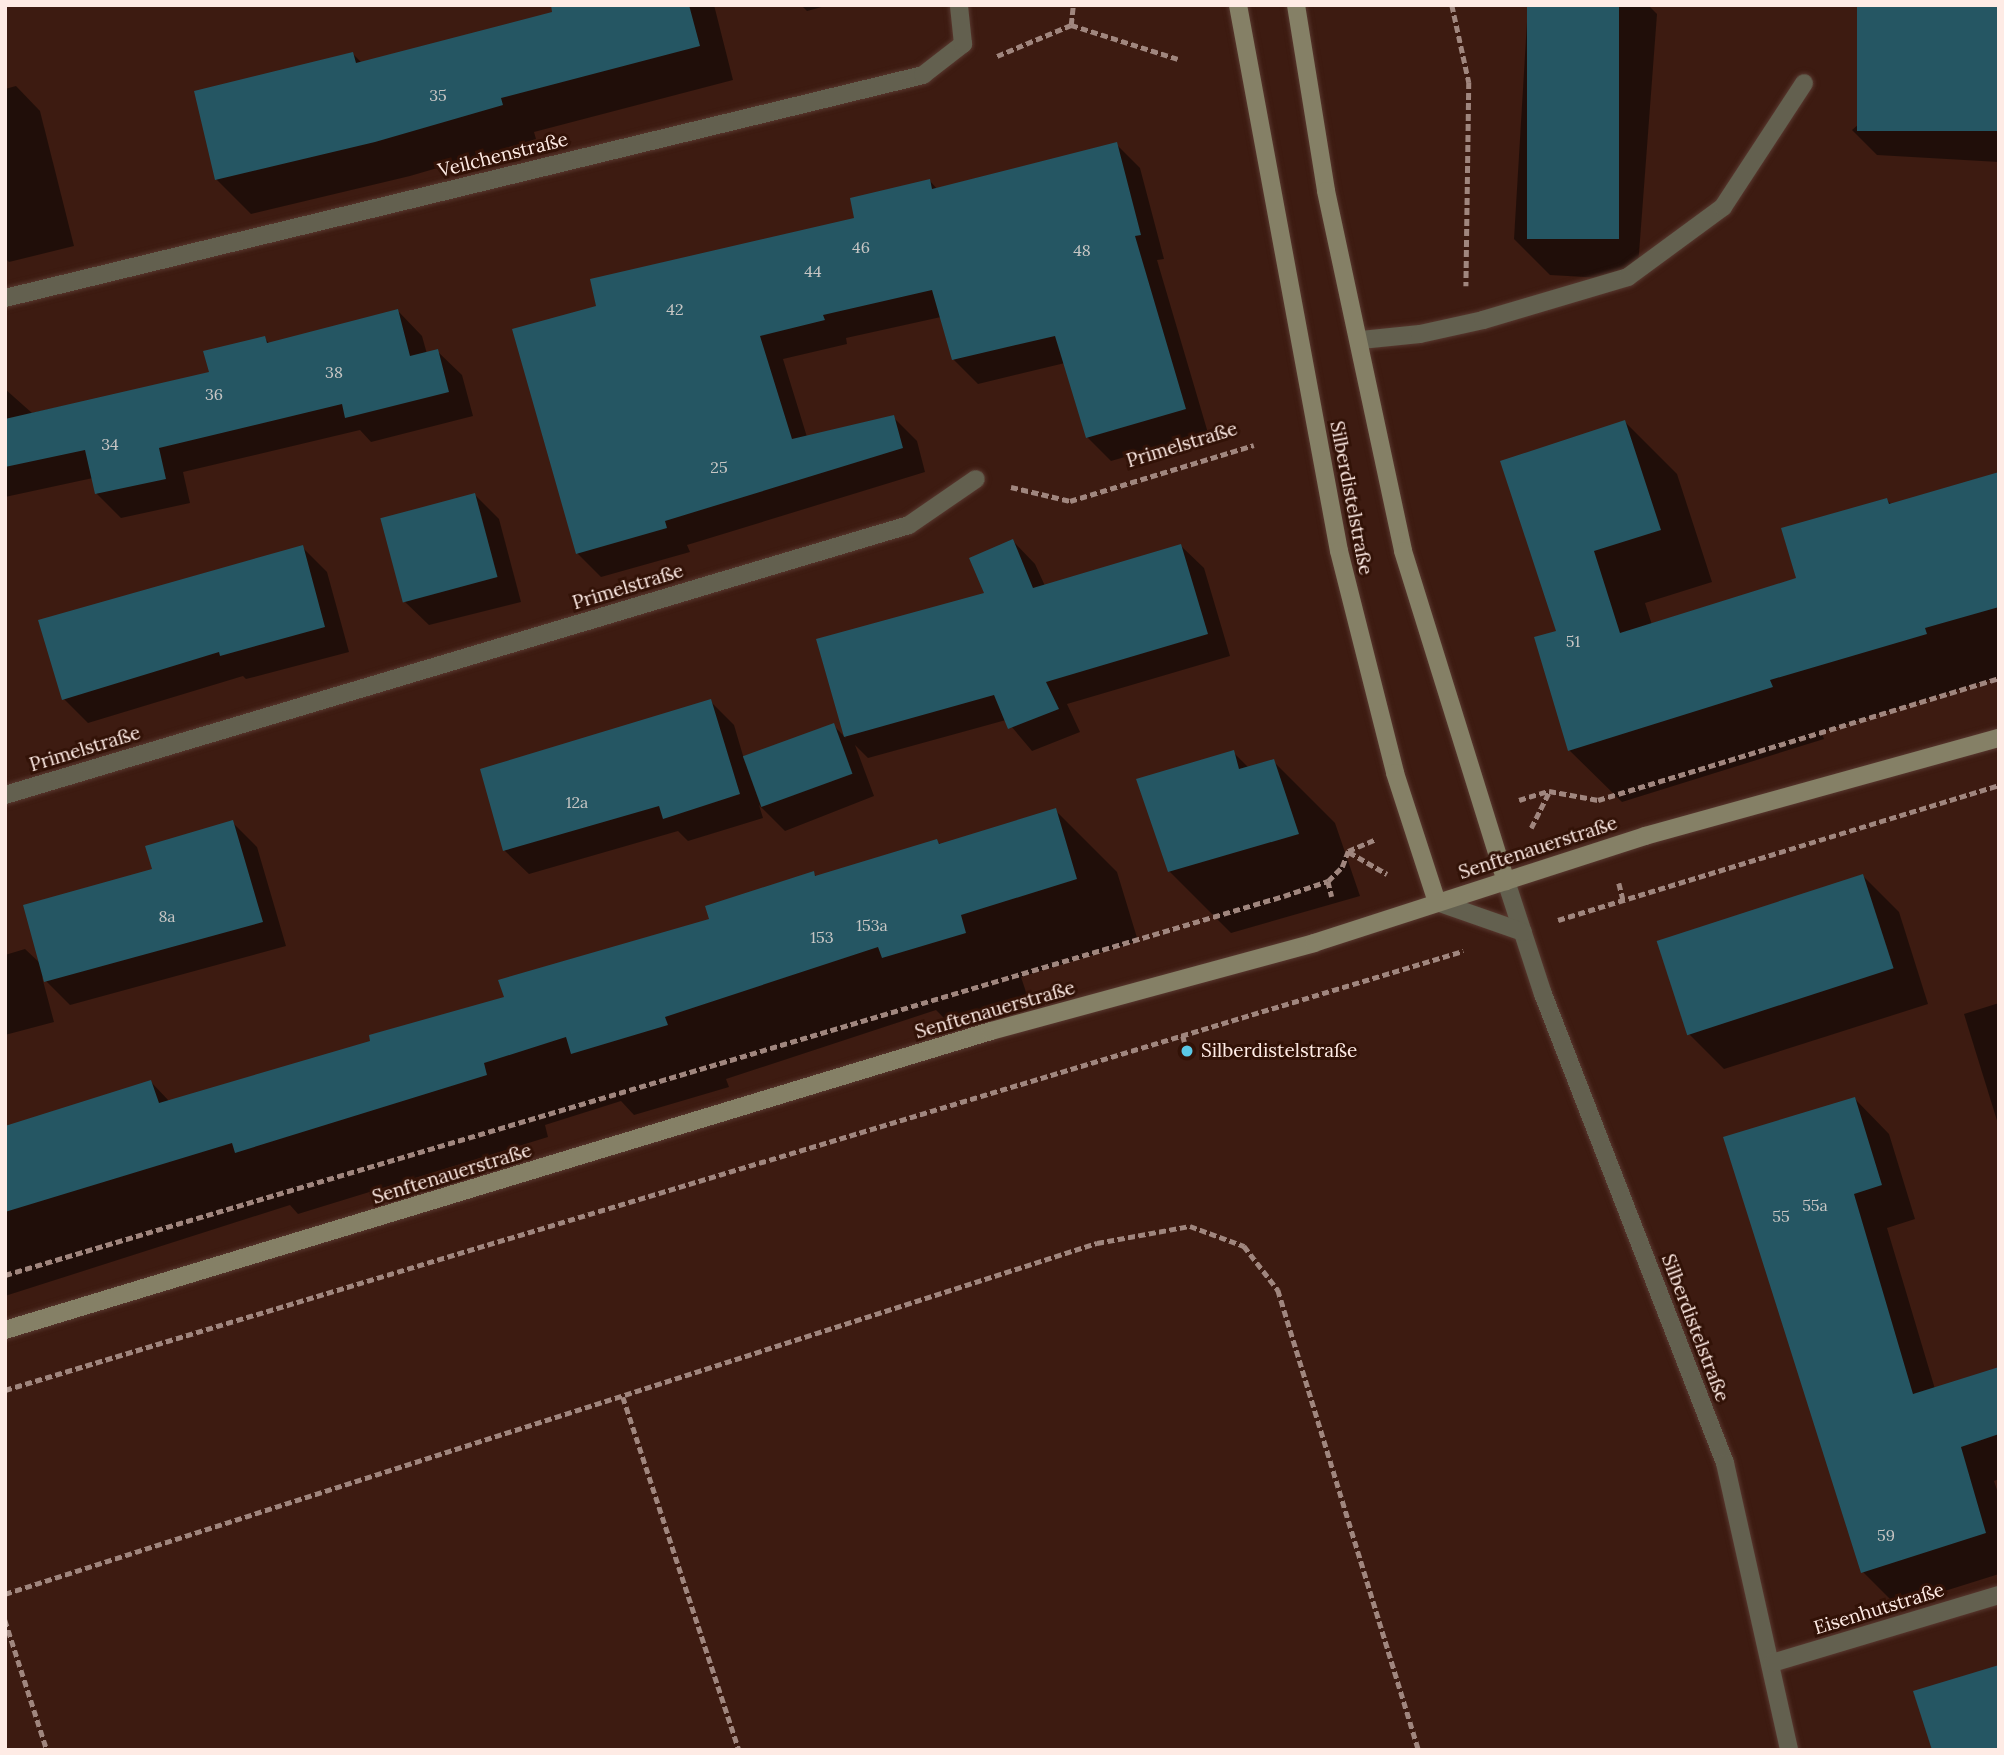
<!DOCTYPE html>
<html>
<head>
<meta charset="utf-8">
<style>
	body { margin:0 }
	#map { position:relative; width:2004px; height:1755px; overflow:hidden; background:#3d1b11; font-family:Lora,serif }
	div>[style] { position:absolute }
	.shadow>* { inset:0; background:#0007 }
	.building>* { inset:0; background:#255663; transform-origin:0 0 }
	.path>* { height:4.5px; margin-top:-2.25px; transform-origin:0; background:repeating-linear-gradient(90deg,#a0867e 0 7px,transparent 0 10.5px) }
	.roads { filter:drop-shadow(0 0 2px #58382f) drop-shadow(0 0 2px #58382f) }
	.lane>* { height:18px; margin:-9px; padding:0 9px; transform-origin:9px; border-radius:9px; background:#63604f }
	.street>* { height:18px; margin:-9px; padding:0 9px; transform-origin:9px; border-radius:9px; background:#63604f }
	.secondary>* { height:18px; margin:-9px; padding:0 9px; transform-origin:9px; border-radius:9px; background:#858066 }
	.dots>* { width:19px; height:19px; translate:-50% -50%; box-sizing:border-box; border:4px solid #321207; border-radius:50% }
	span { translate:-50% -50%; white-space:nowrap; text-align:center; line-height:1.15; -webkit-text-stroke:6px #321207; paint-order:stroke }
	.number-label { font-size:16px; color:#c8c6c4 }
	.number-label span { -webkit-text-stroke-width:0 }
	.street-label { font-size:19px; color:#feebe5 }
	.poi-label { font-size:19px; color:#feebe5 }
	.left { translate:0 -50%; text-align:left }
	.frame { position:absolute; inset:0; border:7px solid #feebe5; pointer-events:none }
</style>
</head>
<body>
<div id="map">
	<div class="shadow">
		<i style="clip-path:polygon(553px 5px,714px 5px,733px 80px,534px 132px,536px 139px,410px 176px,251px 214px,216px 179px,353px 54px,363px 64px,555px 13px)"></i>
		<i style="clip-path:polygon(801px 5px,829px 5px,807px 11px)"></i>
		<i style="clip-path:polygon(1528px 5px,1648px 5px,1657px 14px,1637px 280px,1550px 275px,1514px 239px)"></i>
		<i style="clip-path:polygon(1999px 5px,1999px 162px,1877px 155px,1852px 130px)"></i>
		<i style="clip-path:polygon(16px 86px,40px 111px,74px 246px,9px 262px,5px 258px,5px 89px)"></i>
		<i style="clip-path:polygon(1116px 144px,1140px 168px,1164px 259px,1157px 260px,1208px 433px,1111px 461px,1087px 437px,1065px 363px,978px 384px,954px 360px,941px 317px,846px 338px,847px 344px,783px 359px,807px 437px,893px 417px,917px 441px,925px 472px,687px 545px,690px 552px,601px 577px,577px 553px,598px 308px,856px 219px,930px 181px,938px 190px)"></i>
		<i style="clip-path:polygon(398px 311px,422px 336px,427px 354px,437px 351px,462px 375px,473px 416px,371px 442px,360px 430px,183px 472px,190px 503px,121px 518px,97px 494px,93px 478px,5px 497px,5px 389px,32px 413px,211px 374px,264px 338px,270px 344px)"></i>
		<i style="clip-path:polygon(1625px 422px,1677px 474px,1712px 582px,1645px 603px,1652px 625px,1798px 580px,1887px 500px,1892px 505px,1999px 473px,1999px 677px,1821px 732px,1824px 739px,1622px 802px,1569px 750px,1558px 632px)"></i>
		<i style="clip-path:polygon(475px 495px,499px 519px,521px 602px,429px 625px,404px 601px)"></i>
		<i style="clip-path:polygon(1013px 541px,1035px 564px,1045px 586px,1181px 546px,1204px 568px,1230px 656px,1067px 704px,1080px 732px,1032px 751px,1006px 720px,868px 758px,855px 745px,874px 796px,785px 831px,759px 805px,763px 818px,688px 841px,678px 831px,529px 874px,505px 851px,482px 771px,710px 701px,734px 725px,744px 759px,833px 725px,846px 738px,818px 640px,986px 594px)"></i>
		<i style="clip-path:polygon(302px 547px,327px 572px,349px 652px,246px 679px,243px 676px,88px 723px,64px 699px)"></i>
		<i style="clip-path:polygon(1233px 752px,1249px 768px,1273px 761px,1335px 823px,1360px 896px,1231px 933px,1169px 871px)"></i>
		<i style="clip-path:polygon(1055px 810px,1117px 872px,1138px 941px,1021px 977px,1027px 995px,945px 1019px,936px 1010px,726px 1079px,729px 1087px,634px 1115px,621px 1101px,545px 1125px,548px 1137px,298px 1214px,290px 1205px,5px 1296px,5px 1128px,151px 1082px,170px 1102px,372px 1042px,506px 998px,712px 921px,813px 873px,817px 877px,937px 841px,941px 845px)"></i>
		<i style="clip-path:polygon(232px 822px,257px 847px,286px 946px,70px 1005px,42px 977px,54px 1022px,5px 1035px,5px 955px,25px 949px,41px 964px,155px 870px)"></i>
		<i style="clip-path:polygon(1863px 876px,1899px 912px,1928px 1004px,1724px 1069px,1688px 1033px)"></i>
		<i style="clip-path:polygon(1999px 1003px,1999px 1127px,1964px 1014px)"></i>
		<i style="clip-path:polygon(1855px 1099px,1889px 1134px,1915px 1219px,1887px 1228px,1935px 1389px,1999px 1369px,1999px 1479px,1994px 1481px,1999px 1496px,1999px 1574px,1897px 1606px,1863px 1572px,1725px 1138px)"></i>
	</div>
	<div class="building">
		<i style="clip-path:polygon(551px 5px,689px 5px,700px 46px,501px 98px,503px 105px,375px 142px,215px 180px,194px 91px,353px 52px,356px 63px,552px 12px)"></i>
		<i style="left:1527px;top:5px;width:92px;height:234px"></i>
		<i style="left:1857px;top:5px;width:142px;height:126px"></i>
		<i style="clip-path:polygon(1117px 142px,1141px 235px,1135px 236px,1186px 409px,1086px 438px,1055px 336px,952px 360px,932px 290px,823px 315px,825px 320px,760px 336px,792px 439px,894px 415px,903px 448px,665px 521px,667px 528px,576px 554px,512px 329px,596px 306px,590px 279px,854px 218px,850px 198px,930px 179px,932px 189px)"></i>
		<i style="clip-path:polygon(398px 309px,410px 356px,438px 349px,449px 392px,345px 418px,342px 404px,159px 448px,166px 479px,95px 494px,85px 450px,5px 467px,5px 419px,209px 372px,203px 351px,265px 336px,267px 343px)"></i>
		<i style="clip-path:polygon(1625px 420px,1661px 530px,1594px 551px,1620px 633px,1796px 578px,1781px 528px,1887px 498px,1889px 504px,1999px 472px,1999px 607px,1925px 628px,1927px 634px,1770px 680px,1773px 687px,1568px 751px,1534px 637px,1556px 631px,1500px 461px)"></i>
		<i style="left:475px;top:493px;width:87px;height:98px;rotate:75deg"></i>
		<i style="clip-path:polygon(1013px 539px,1033px 588px,1181px 544px,1208px 634px,1046px 682px,1059px 709px,1008px 729px,994px 695px,844px 737px,816px 639px,984px 593px,969px 558px)"></i>
		<i style="clip-path:polygon(303px 545px,325px 627px,220px 656px,219px 652px,62px 700px,38px 620px)"></i>
		<i style="clip-path:polygon(711px 699px,740px 794px,663px 819px,659px 806px,503px 851px,480px 769px)"></i>
		<i style="left:834px;top:723px;width:54px;height:97px;rotate:70deg"></i>
		<i style="clip-path:polygon(1234px 750px,1239px 769px,1274px 759px,1299px 834px,1168px 872px,1136px 779px)"></i>
		<i style="clip-path:polygon(1056px 808px,1077px 879px,961px 915px,966px 933px,882px 958px,878px 947px,665px 1017px,668px 1025px,571px 1054px,566px 1037px,484px 1063px,487px 1075px,235px 1153px,232px 1143px,5px 1212px,5px 1126px,151px 1080px,159px 1103px,370px 1041px,369px 1035px,504px 997px,498px 980px,709px 919px,705px 906px,814px 871px,815px 876px,937px 839px,939px 844px)"></i>
		<i style="clip-path:polygon(233px 820px,263px 922px,44px 982px,23px 905px,152px 869px,145px 846px)"></i>
		<i style="left:1863px;top:874px;width:99px;height:217px;rotate:72deg"></i>
		<i style="clip-path:polygon(1855px 1097px,1882px 1185px,1854px 1194px,1913px 1394px,1999px 1367px,1999px 1434px,1961px 1447px,1986px 1533px,1861px 1573px,1723px 1137px)"></i>
		<i style="clip-path:polygon(1999px 1665px,1999px 1750px,1932px 1750px,1913px 1691px)"></i>
	</div>
	<div class="path">
		<i style="left:1452px;top:5px;width:79px;rotate:77.6deg"></i>
		<i style="left:1469px;top:82px;width:204px;rotate:90.8deg"></i>
		<i style="left:1071px;top:25px;width:20px;rotate:-84deg"></i>
		<i style="left:997px;top:56px;width:80px;rotate:-22.7deg"></i>
		<i style="left:1071px;top:25px;width:112px;rotate:17.6deg"></i>
		<i style="left:1011px;top:487px;width:61px;rotate:13.3deg"></i>
		<i style="left:1070px;top:501px;width:192px;rotate:-16.9deg"></i>
		<i style="left:1519px;top:800px;width:31px;rotate:-17deg"></i>
		<i style="left:1549px;top:791px;width:50px;rotate:10.4deg"></i>
		<i style="left:1598px;top:800px;width:419px;rotate:-16.9deg"></i>
		<i style="left:1531px;top:828px;width:40px;rotate:-63.4deg"></i>
		<i style="left:1349px;top:852px;width:44px;rotate:30.1deg"></i>
		<i style="left:1328px;top:881px;width:16px;rotate:76deg"></i>
		<i style="left:1619px;top:883px;width:16px;rotate:76deg"></i>
		<i style="left:1558px;top:920px;width:461px;rotate:-17deg"></i>
		<i style="left:1183px;top:1036px;width:16px;rotate:75deg"></i>
		<i style="left:5px;top:1275px;width:1334px;rotate:-16.51deg"></i>
		<i style="left:1284px;top:896px;width:46px;rotate:-18.8deg"></i>
		<i style="left:1328px;top:881px;width:20px;rotate:-45deg"></i>
		<i style="left:1342px;top:867px;width:17px;rotate:-69deg"></i>
		<i style="left:1348px;top:851px;width:30px;rotate:-23deg"></i>
		<i style="left:5px;top:1390px;width:1523px;rotate:-16.76deg"></i>
		<i style="left:623px;top:1397px;width:372px;rotate:71.8deg"></i>
		<i style="left:5px;top:1594px;width:1147px;rotate:-17.82deg"></i>
		<i style="left:1097px;top:1243px;width:95px;rotate:-10.4deg"></i>
		<i style="left:1190px;top:1226px;width:58px;rotate:20.3deg"></i>
		<i style="left:1244px;top:1246px;width:56px;rotate:52.3deg"></i>
		<i style="left:1278px;top:1290px;width:481px;rotate:73deg"></i>
		<i style="left:5px;top:1620px;width:137px;rotate:72.1deg"></i>
	</div>
	<div class="roads">
		<div class="lane">
			<i style="left:1361px;top:340px;width:59px;rotate:-5.8deg"></i>
			<i style="left:1420px;top:334px;width:65px;rotate:-12.5deg"></i>
			<i style="left:1483px;top:320px;width:151px;rotate:-16.5deg"></i>
			<i style="left:1628px;top:277px;width:118px;rotate:-36.4deg"></i>
			<i style="left:1723px;top:207px;width:148px;rotate:-56.8deg"></i>
		</div>
		<div class="street">
			<i style="left:5px;top:298px;width:945px;rotate:-13.65deg"></i>
			<i style="left:923px;top:75px;width:51px;rotate:-37.8deg"></i>
			<i style="left:963px;top:44px;width:39px;rotate:-96deg"></i>
			<i style="left:5px;top:795px;width:943px;rotate:-16.63deg"></i>
			<i style="left:909px;top:525px;width:81px;rotate:-34.5deg"></i>
			<i style="left:1506px;top:881px;width:119px;rotate:71.9deg"></i>
			<i style="left:1543px;top:994px;width:503px;rotate:68.79deg"></i>
			<i style="left:1725px;top:1463px;width:294px;rotate:77.4deg"></i>
			<i style="left:1437px;top:902px;width:91px;rotate:19.2deg"></i>
			<i style="left:1772px;top:1663px;width:237px;rotate:-16.7deg"></i>
		</div>
		<div class="secondary">
			<i style="left:1238px;top:5px;width:555px;rotate:79.52deg"></i>
			<i style="left:1339px;top:551px;width:229px;rotate:75.8deg"></i>
			<i style="left:1395px;top:773px;width:136px;rotate:72deg"></i>
			<i style="left:1296px;top:5px;width:188px;rotate:80.8deg"></i>
			<i style="left:1326px;top:191px;width:368px;rotate:77.9deg"></i>
			<i style="left:1403px;top:551px;width:346px;rotate:72.7deg"></i>
			<i style="left:5px;top:1330px;width:1030px;rotate:-16.87deg"></i>
			<i style="left:991px;top:1031px;width:335px;rotate:-15.2deg"></i>
			<i style="left:1314px;top:943px;width:348px;rotate:-17.9deg"></i>
			<i style="left:1645px;top:836px;width:367px;rotate:-15.5deg"></i>
		</div>
	</div>
	<div class="dots">
		<i style="left:1187px;top:1051px;background:#5ac8e6"></i>
	</div>
	<div class="number-label">
		<span style="left:438px;top:95px">35</span>
		<span style="left:861px;top:247px">46</span>
		<span style="left:1082px;top:250px">48</span>
		<span style="left:813px;top:271px">44</span>
		<span style="left:675px;top:309px">42</span>
		<span style="left:334px;top:372px">38</span>
		<span style="left:214px;top:394px">36</span>
		<span style="left:110px;top:444px">34</span>
		<span style="left:719px;top:467px">25</span>
		<span style="left:1573px;top:641px">51</span>
		<span style="left:577px;top:802px">12a</span>
		<span style="left:167px;top:916px">8a</span>
		<span style="left:872px;top:925px">153a</span>
		<span style="left:822px;top:937px">153</span>
		<span style="left:1815px;top:1205px">55a</span>
		<span style="left:1781px;top:1216px">55</span>
		<span style="left:1886px;top:1535px">59</span>
	</div>
	<div class="street-label">
		<span style="left:503px;top:155px;rotate:-14deg">Veilchenstraße</span>
		<span style="left:1182px;top:445px;rotate:-17deg">Primelstraße</span>
		<span style="left:1351px;top:498px;rotate:79deg">Silberdistelstraße</span>
		<span style="left:628px;top:587px;rotate:-17deg">Primelstraße</span>
		<span style="left:85px;top:749px;rotate:-17deg">Primelstraße</span>
		<span style="left:1538px;top:848px;rotate:-18deg">Senftenauerstraße</span>
		<span style="left:995px;top:1010px;rotate:-16deg">Senftenauerstraße</span>
		<span style="left:452px;top:1174px;rotate:-17deg">Senftenauerstraße</span>
		<span style="left:1695px;top:1328px;rotate:69deg">Silberdistelstraße</span>
		<span style="left:1879px;top:1609px;rotate:-17deg">Eisenhutstraße</span>
	</div>
	<div class="poi-label">
		<span class="left" style="left:1201px;top:1051px">Silberdistelstraße</span>
	</div>
	<div class="frame"></div>
</div>
</body>
</html>
